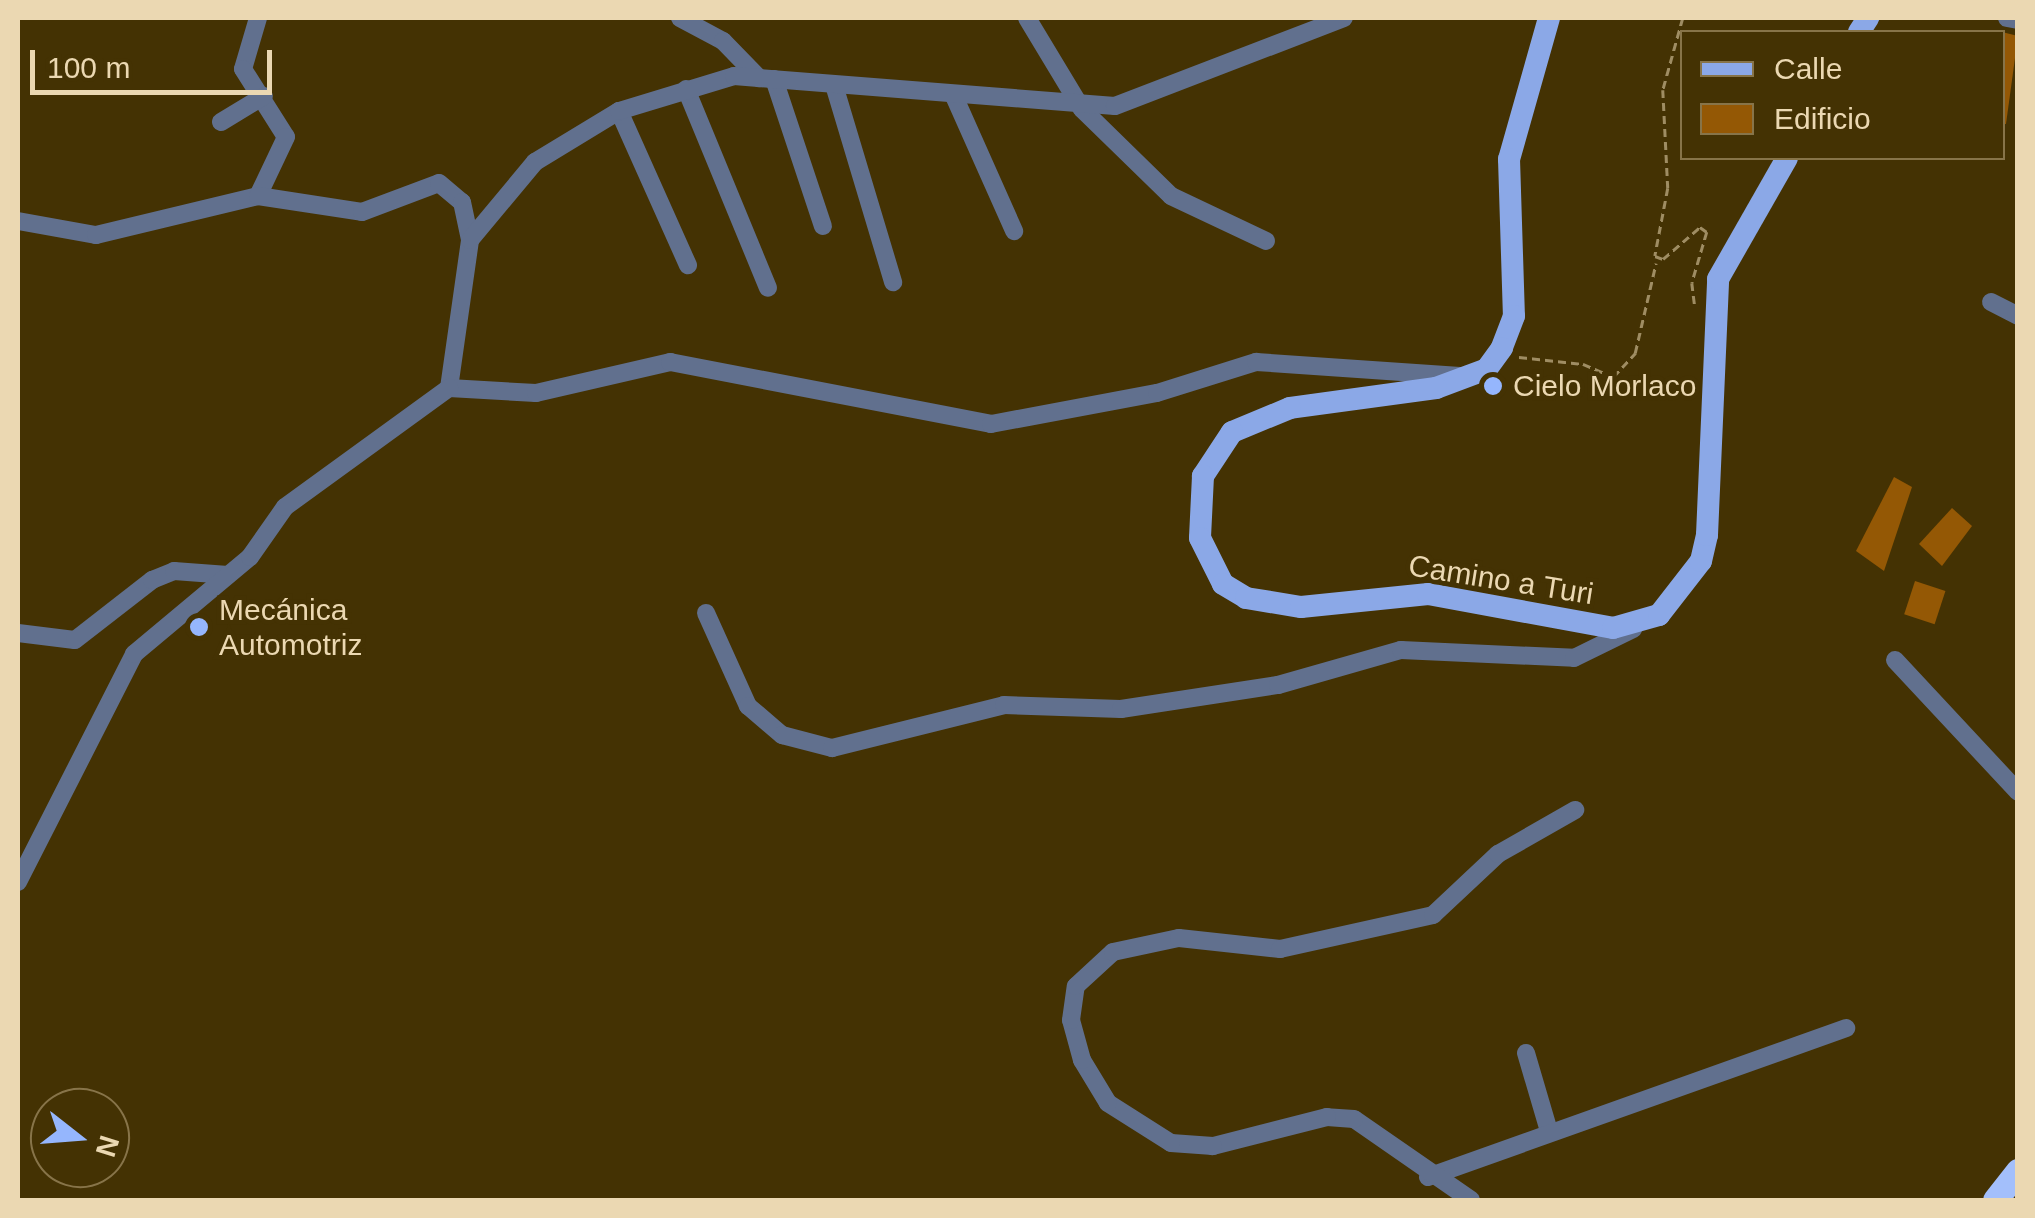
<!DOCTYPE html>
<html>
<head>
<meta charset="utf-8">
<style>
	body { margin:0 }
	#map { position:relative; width:2035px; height:1218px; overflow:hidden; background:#443203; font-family:Arial,sans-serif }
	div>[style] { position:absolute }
	.building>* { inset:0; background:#945805; transform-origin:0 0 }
	.path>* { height:2.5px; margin-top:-1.25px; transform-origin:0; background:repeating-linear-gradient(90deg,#9f8d63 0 8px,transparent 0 13px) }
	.minor>* { height:18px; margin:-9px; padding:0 9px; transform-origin:9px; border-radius:9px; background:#61708e }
	.major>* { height:22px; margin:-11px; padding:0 11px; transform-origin:11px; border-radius:11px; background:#8ba8e7 }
	.highway>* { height:25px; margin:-12.5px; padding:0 12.5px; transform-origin:12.5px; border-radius:12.5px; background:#a3bffb }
	.dots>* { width:28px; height:28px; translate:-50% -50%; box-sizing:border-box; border:5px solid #443203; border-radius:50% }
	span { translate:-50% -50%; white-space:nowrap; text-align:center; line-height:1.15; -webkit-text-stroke:9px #443203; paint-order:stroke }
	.poi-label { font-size:30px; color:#ebd8b2 }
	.left { translate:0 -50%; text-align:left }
	.street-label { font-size:30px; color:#ebd8b2 }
	.frame { position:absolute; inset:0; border:20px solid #ebd8b2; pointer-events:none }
	.legend { position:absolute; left:1680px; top:30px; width:325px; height:130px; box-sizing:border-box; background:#443203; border:2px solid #877449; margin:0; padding:12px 18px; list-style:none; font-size:30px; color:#ebd8b2 }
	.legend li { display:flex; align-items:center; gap:20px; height:50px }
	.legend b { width:50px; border:2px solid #877449 }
	.north { position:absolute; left:30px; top:1088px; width:100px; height:100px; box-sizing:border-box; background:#443203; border:2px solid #877449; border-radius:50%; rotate:107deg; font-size:28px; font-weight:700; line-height:40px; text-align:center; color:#ebd8b2 }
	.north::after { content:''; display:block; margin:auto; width:35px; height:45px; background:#95b6fd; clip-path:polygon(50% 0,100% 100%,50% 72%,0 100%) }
	.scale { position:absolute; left:30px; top:50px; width:242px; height:45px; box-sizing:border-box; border:5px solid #ebd8b2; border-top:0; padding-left:12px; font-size:30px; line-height:35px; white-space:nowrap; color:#ebd8b2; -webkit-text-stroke:8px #443203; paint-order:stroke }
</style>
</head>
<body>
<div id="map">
	<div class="building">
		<i style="clip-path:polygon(2002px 32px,2018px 36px,2006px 124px,2002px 124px)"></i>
		<i style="clip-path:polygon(1894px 477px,1912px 487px,1884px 571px,1856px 551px)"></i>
		<i style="clip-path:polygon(1952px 508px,1972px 526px,1942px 566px,1919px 544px)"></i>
		<i style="left:1915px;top:581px;width:32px;height:35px;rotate:18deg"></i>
	</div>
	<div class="path">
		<i style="left:1683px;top:18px;width:75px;rotate:105.5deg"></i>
		<i style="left:1663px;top:90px;width:98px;rotate:87.1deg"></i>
		<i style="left:1668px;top:188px;width:69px;rotate:100.8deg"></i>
		<i style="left:1655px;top:256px;width:9px;rotate:21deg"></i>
		<i style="left:1663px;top:259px;width:49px;rotate:-40.9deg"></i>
		<i style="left:1700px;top:227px;width:9px;rotate:36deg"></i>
		<i style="left:1707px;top:232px;width:53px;rotate:106.4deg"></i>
		<i style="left:1692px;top:283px;width:24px;rotate:83deg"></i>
		<i style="left:1519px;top:357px;width:64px;rotate:6.2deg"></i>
		<i style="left:1583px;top:364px;width:33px;rotate:23deg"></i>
		<i style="left:1613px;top:377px;width:33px;rotate:-47deg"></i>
		<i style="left:1635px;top:353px;width:92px;rotate:-76.9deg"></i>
	</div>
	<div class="minor">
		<i style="left:258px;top:18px;width:53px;rotate:106.4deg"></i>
		<i style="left:243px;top:69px;width:80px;rotate:57.7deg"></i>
		<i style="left:286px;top:137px;width:65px;rotate:115.4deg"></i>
		<i style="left:680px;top:18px;width:49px;rotate:28.1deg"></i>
		<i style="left:723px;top:41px;width:52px;rotate:45.8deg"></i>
		<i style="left:1027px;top:18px;width:106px;rotate:58.9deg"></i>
		<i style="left:1082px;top:109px;width:124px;rotate:44.3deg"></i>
		<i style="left:1171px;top:196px;width:105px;rotate:25.3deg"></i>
		<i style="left:2007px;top:18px;width:11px;rotate:10deg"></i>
		<i style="left:774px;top:79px;width:155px;rotate:71.6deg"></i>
		<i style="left:834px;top:85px;width:206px;rotate:73.3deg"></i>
		<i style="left:686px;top:89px;width:215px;rotate:67.6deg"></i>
		<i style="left:954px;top:96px;width:148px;rotate:66deg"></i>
		<i style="left:619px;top:111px;width:169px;rotate:65.9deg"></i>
		<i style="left:221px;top:122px;width:50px;rotate:-31.2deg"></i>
		<i style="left:18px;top:221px;width:79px;rotate:10.2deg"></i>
		<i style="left:96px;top:235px;width:167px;rotate:-13.5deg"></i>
		<i style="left:258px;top:196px;width:105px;rotate:8.7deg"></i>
		<i style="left:362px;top:212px;width:82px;rotate:-20.6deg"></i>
		<i style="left:439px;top:183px;width:30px;rotate:40deg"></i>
		<i style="left:462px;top:202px;width:39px;rotate:78deg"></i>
		<i style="left:1991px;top:302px;width:30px;rotate:27deg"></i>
		<i style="left:449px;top:388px;width:149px;rotate:-81.9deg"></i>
		<i style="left:470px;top:240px;width:102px;rotate:-50.2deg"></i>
		<i style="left:535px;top:162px;width:98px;rotate:-31.3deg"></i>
		<i style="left:619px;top:111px;width:120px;rotate:-16.9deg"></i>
		<i style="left:734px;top:76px;width:382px;rotate:4.5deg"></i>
		<i style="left:1115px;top:106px;width:245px;rotate:-21deg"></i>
		<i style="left:449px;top:388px;width:87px;rotate:3.3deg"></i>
		<i style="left:536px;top:393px;width:138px;rotate:-13deg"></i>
		<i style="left:670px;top:362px;width:327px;rotate:10.9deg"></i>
		<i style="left:991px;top:424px;width:169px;rotate:-10.6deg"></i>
		<i style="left:1157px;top:393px;width:104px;rotate:-17.4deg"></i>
		<i style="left:1256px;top:362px;width:208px;rotate:3.9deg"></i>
		<i style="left:706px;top:613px;width:102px;rotate:65.7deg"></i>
		<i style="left:748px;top:706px;width:45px;rotate:40.5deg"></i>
		<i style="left:782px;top:735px;width:52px;rotate:14.6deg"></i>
		<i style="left:832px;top:748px;width:177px;rotate:-14deg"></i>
		<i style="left:1004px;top:705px;width:117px;rotate:2deg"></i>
		<i style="left:1121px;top:709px;width:159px;rotate:-8.7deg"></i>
		<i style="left:1278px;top:685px;width:128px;rotate:-15.9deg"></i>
		<i style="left:1401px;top:650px;width:173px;rotate:2.6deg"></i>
		<i style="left:1574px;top:658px;width:66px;rotate:-26.2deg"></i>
		<i style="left:18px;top:633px;width:57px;rotate:7deg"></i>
		<i style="left:75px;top:640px;width:98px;rotate:-37.9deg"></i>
		<i style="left:152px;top:580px;width:24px;rotate:-22deg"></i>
		<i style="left:174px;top:571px;width:54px;rotate:4.2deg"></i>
		<i style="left:1895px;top:660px;width:180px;rotate:47deg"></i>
		<i style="left:18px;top:882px;width:256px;rotate:-63deg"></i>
		<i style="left:134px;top:654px;width:151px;rotate:-39.9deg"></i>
		<i style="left:250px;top:557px;width:61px;rotate:-55deg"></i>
		<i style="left:285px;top:507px;width:203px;rotate:-36deg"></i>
		<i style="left:1526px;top:1053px;width:81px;rotate:73.6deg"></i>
		<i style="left:1428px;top:1177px;width:444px;rotate:-19.6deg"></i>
		<i style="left:1471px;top:1200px;width:142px;rotate:-145.3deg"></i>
		<i style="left:1354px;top:1119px;width:27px;rotate:-176deg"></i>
		<i style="left:1327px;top:1117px;width:118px;rotate:165.7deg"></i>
		<i style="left:1213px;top:1146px;width:42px;rotate:-175.9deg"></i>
		<i style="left:1171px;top:1143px;width:75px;rotate:-147.6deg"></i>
		<i style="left:1108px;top:1103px;width:50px;rotate:-121.2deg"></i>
		<i style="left:1082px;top:1060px;width:41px;rotate:-105.4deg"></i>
		<i style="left:1071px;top:1020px;width:34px;rotate:-82deg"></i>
		<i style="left:1076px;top:986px;width:50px;rotate:-42.6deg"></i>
		<i style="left:1113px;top:952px;width:67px;rotate:-12deg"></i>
		<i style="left:1179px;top:938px;width:102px;rotate:6.2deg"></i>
		<i style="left:1280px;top:949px;width:157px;rotate:-12.5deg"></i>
		<i style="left:1433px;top:915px;width:89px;rotate:-43.2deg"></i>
		<i style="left:1498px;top:854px;width:89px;rotate:-29.7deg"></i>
	</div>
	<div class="major">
		<i style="left:1549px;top:18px;width:147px;rotate:105.8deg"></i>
		<i style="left:1509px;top:159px;width:157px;rotate:88.2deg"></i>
		<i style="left:1514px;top:316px;width:34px;rotate:111deg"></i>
		<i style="left:1502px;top:348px;width:26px;rotate:126deg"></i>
		<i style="left:1487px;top:369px;width:54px;rotate:159.6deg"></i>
		<i style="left:1436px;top:388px;width:147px;rotate:172.2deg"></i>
		<i style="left:1290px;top:408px;width:63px;rotate:157.5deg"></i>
		<i style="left:1232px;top:432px;width:53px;rotate:123.4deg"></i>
		<i style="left:1203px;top:476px;width:62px;rotate:92.8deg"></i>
		<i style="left:1200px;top:538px;width:51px;rotate:63.4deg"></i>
		<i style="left:1223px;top:584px;width:27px;rotate:31deg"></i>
		<i style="left:1246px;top:598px;width:56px;rotate:9.3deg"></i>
		<i style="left:1301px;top:607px;width:128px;rotate:-5.8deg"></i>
		<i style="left:1428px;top:594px;width:188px;rotate:10.4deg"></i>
		<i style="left:1613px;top:628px;width:48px;rotate:-15.8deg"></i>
		<i style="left:1659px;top:615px;width:68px;rotate:-52.1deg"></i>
		<i style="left:1701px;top:561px;width:27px;rotate:-77deg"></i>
		<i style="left:1707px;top:535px;width:256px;rotate:-87.5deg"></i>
		<i style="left:1718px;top:279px;width:139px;rotate:-60.3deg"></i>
		<i style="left:1859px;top:32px;width:17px;rotate:-57deg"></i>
	</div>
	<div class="highway">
		<i style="left:1995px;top:1200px;width:37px;rotate:-52deg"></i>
	</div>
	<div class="dots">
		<i style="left:1493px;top:386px;background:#95b6fd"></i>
		<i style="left:199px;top:627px;background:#95b6fd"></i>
	</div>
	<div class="poi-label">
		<span class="left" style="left:1513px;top:386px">Cielo Morlaco</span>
		<span class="left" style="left:219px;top:627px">Mecánica<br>Automotriz</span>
	</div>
	<div class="street-label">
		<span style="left:1501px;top:580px;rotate:9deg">Camino a Turi</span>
	</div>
	<div class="frame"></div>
	<ul class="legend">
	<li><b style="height:12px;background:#8ba8e7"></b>Calle</li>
	<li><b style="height:28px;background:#945805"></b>Edificio</li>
	</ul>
	<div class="north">N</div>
	<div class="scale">100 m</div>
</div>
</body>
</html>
